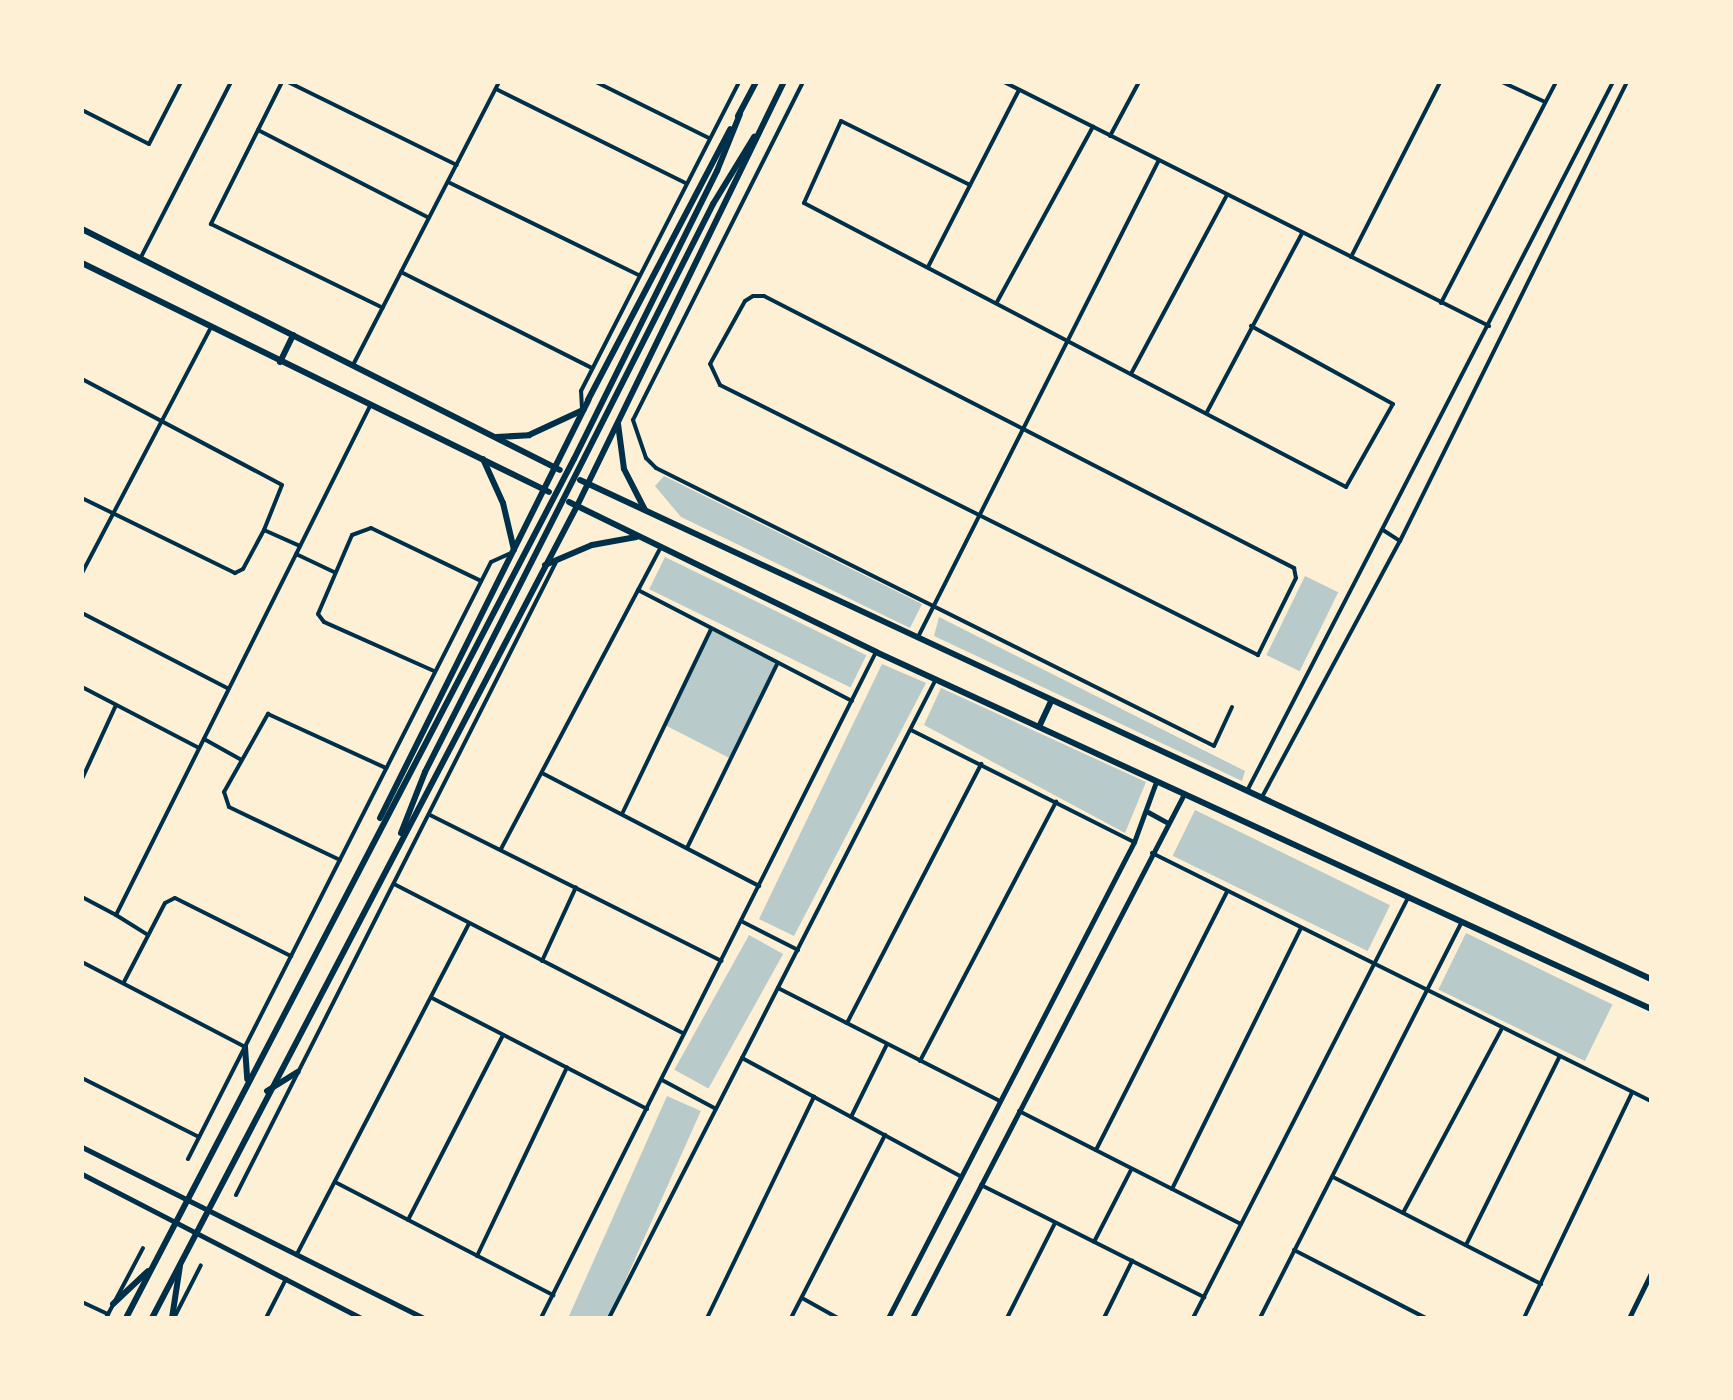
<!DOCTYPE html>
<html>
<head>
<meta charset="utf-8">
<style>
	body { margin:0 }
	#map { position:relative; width:1733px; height:1400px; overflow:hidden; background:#fdf0d5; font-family:Signika,sans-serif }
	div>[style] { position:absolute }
	.green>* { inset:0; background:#b9caca; transform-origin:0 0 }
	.minor>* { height:4px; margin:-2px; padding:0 2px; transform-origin:2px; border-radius:2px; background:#003049 }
	.tertiary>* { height:5px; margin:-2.5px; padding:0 2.5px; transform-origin:2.5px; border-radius:2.5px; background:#003049 }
	.primary>* { height:6px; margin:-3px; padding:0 3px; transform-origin:3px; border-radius:3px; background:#003049 }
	span { translate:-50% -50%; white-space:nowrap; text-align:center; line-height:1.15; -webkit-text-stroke:8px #fdf0d5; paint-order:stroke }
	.frame { position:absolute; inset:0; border:84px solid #fdf0d5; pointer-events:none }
</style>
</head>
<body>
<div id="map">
	<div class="green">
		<i style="clip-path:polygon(664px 476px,922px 604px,910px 628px,681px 517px,655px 486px)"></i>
		<i style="left:665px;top:557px;width:224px;height:36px;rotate:26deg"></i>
		<i style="left:1305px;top:576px;width:37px;height:88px;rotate:26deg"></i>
		<i style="clip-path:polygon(939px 617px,1245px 771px,1242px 781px,934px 636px)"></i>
		<i style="left:712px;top:629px;width:74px;height:107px;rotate:27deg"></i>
		<i style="clip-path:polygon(882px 664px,926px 683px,794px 936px,759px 919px)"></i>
		<i style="clip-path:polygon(941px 688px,1146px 782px,1125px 833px,924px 725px)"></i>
		<i style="left:1195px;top:810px;width:217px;height:51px;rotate:26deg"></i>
		<i style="left:1466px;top:933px;width:163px;height:63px;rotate:26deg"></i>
		<i style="left:749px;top:935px;width:39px;height:154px;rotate:29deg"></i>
		<i style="left:667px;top:1096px;width:37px;height:248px;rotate:24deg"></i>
	</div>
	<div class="minor">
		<i style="left:282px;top:82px;width:159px;rotate:116.6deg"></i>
		<i style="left:211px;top:224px;width:191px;rotate:26deg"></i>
		<i style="left:288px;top:82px;width:188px;rotate:26.2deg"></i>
		<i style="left:596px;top:82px;width:126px;rotate:26.4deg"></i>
		<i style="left:803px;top:82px;width:378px;rotate:116.7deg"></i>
		<i style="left:633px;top:420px;width:40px;rotate:71.1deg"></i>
		<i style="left:646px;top:458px;width:14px;rotate:45deg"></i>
		<i style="left:656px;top:468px;width:623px;rotate:26.48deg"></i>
		<i style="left:1214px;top:746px;width:43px;rotate:-65.2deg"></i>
		<i style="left:1004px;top:82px;width:543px;rotate:26.71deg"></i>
		<i style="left:1502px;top:82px;width:47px;rotate:24.9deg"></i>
		<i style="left:496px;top:89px;width:211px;rotate:26.4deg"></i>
		<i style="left:82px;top:110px;width:75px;rotate:26.9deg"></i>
		<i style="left:149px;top:144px;width:70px;rotate:-62.7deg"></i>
		<i style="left:258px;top:130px;width:192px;rotate:27.2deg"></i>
		<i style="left:1110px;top:136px;width:61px;rotate:-61.8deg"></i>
		<i style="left:448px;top:182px;width:212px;rotate:26deg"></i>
		<i style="left:970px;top:185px;width:144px;rotate:-153.6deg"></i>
		<i style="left:841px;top:121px;width:90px;rotate:114.3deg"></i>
		<i style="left:804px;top:203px;width:612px;rotate:27.65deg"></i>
		<i style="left:1346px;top:487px;width:95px;rotate:-60.5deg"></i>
		<i style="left:1393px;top:404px;width:162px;rotate:-151.2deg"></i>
		<i style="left:1351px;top:257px;width:196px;rotate:-63deg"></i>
		<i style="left:140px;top:259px;width:199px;rotate:-62.8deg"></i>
		<i style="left:928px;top:267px;width:199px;rotate:-62.8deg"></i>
		<i style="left:401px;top:272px;width:214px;rotate:26.7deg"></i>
		<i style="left:753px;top:296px;width:11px"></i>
		<i style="left:764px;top:296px;width:596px;rotate:27.17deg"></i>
		<i style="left:1294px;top:568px;width:10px;rotate:79deg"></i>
		<i style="left:1296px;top:578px;width:86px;rotate:116.3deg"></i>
		<i style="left:1258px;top:655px;width:602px;rotate:-153.35deg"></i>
		<i style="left:720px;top:385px;width:23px;rotate:-115deg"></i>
		<i style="left:710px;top:364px;width:72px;rotate:-60.9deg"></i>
		<i style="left:745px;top:301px;width:9px;rotate:-32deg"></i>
		<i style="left:997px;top:302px;width:200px;rotate:-61.3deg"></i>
		<i style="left:1441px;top:303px;width:249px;rotate:-62.5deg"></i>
		<i style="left:353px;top:365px;width:318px;rotate:-62.7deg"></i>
		<i style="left:1132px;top:372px;width:201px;rotate:-61.8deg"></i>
		<i style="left:82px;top:379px;width:226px;rotate:27.9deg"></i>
		<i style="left:282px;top:485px;width:48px;rotate:111.8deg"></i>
		<i style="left:264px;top:530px;width:44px;rotate:118.3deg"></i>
		<i style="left:243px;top:569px;width:9px;rotate:153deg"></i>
		<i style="left:235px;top:573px;width:170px;rotate:-153.9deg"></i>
		<i style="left:582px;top:409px;width:18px;rotate:-93deg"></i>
		<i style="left:581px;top:391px;width:347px;rotate:-62.9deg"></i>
		<i style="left:1207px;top:412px;width:203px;rotate:-62deg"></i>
		<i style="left:264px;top:530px;width:39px;rotate:24deg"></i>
		<i style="left:1383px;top:530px;width:20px;rotate:33deg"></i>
		<i style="left:296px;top:554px;width:42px;rotate:25.3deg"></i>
		<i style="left:82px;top:573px;width:276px;rotate:-62.3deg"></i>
		<i style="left:638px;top:590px;width:241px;rotate:27.4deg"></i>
		<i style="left:82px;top:613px;width:165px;rotate:27.3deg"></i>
		<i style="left:918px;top:637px;width:534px;rotate:-63.2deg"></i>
		<i style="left:434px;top:671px;width:120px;rotate:-156deg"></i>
		<i style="left:324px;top:622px;width:10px;rotate:-127deg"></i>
		<i style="left:318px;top:614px;width:86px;rotate:-66.7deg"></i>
		<i style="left:352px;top:535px;width:20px;rotate:-20deg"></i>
		<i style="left:371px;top:528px;width:122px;rotate:25.7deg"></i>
		<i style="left:82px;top:687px;width:132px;rotate:27.5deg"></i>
		<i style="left:911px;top:730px;width:250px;rotate:26.7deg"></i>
		<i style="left:204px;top:739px;width:41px;rotate:29.1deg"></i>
		<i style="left:542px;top:773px;width:245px;rotate:27.5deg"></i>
		<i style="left:82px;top:779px;width:81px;rotate:-65.3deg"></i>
		<i style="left:1247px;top:791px;width:798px;rotate:-62.7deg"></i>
		<i style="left:1262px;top:797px;width:291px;rotate:-61.7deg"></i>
		<i style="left:1400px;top:541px;width:512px;rotate:-63.69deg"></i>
		<i style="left:622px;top:814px;width:205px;rotate:-64.3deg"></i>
		<i style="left:430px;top:815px;width:326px;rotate:26.6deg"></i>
		<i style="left:687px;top:848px;width:205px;rotate:-63.9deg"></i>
		<i style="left:501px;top:849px;width:342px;rotate:-62.1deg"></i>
		<i style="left:1152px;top:853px;width:557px;rotate:26.43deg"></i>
		<i style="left:340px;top:860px;width:123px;rotate:-154.5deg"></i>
		<i style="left:229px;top:807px;width:16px;rotate:-108deg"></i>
		<i style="left:224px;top:792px;width:90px;rotate:-60.6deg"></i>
		<i style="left:268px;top:714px;width:130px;rotate:24.6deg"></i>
		<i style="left:394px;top:884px;width:326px;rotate:27.3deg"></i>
		<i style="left:82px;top:897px;width:38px;rotate:28deg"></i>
		<i style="left:116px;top:915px;width:569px;rotate:-63.48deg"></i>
		<i style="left:116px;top:915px;width:38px;rotate:32deg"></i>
		<i style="left:741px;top:921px;width:64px;rotate:27deg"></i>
		<i style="left:542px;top:961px;width:81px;rotate:-65.3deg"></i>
		<i style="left:82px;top:962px;width:184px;rotate:27.5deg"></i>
		<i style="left:124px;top:982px;width:89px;rotate:-62.6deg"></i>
		<i style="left:165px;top:903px;width:11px;rotate:-27deg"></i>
		<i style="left:175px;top:898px;width:130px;rotate:26.6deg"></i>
		<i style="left:778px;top:988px;width:249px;rotate:27deg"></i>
		<i style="left:432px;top:998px;width:242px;rotate:27.3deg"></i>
		<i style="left:847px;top:1023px;width:292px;rotate:-62.6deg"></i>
		<i style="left:742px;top:1058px;width:250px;rotate:28.4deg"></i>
		<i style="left:920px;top:1061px;width:293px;rotate:-62.3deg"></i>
		<i style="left:82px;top:1078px;width:131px;rotate:26.8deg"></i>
		<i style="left:662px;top:1080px;width:61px;rotate:28.2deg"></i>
		<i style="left:1019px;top:1111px;width:249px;rotate:27deg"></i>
		<i style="left:851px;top:1117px;width:81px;rotate:-63.7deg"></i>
		<i style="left:1096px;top:1150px;width:289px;rotate:-63.1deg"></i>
		<i style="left:188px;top:1159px;width:669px;rotate:-63.09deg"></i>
		<i style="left:491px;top:562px;width:22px;rotate:-24deg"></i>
		<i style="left:1333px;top:1177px;width:234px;rotate:27.2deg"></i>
		<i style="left:335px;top:1182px;width:246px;rotate:27.4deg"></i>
		<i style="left:981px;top:1185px;width:250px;rotate:26.7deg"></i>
		<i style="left:1172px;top:1189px;width:291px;rotate:-63.7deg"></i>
		<i style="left:236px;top:1195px;width:709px;rotate:-63.18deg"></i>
		<i style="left:1403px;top:1213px;width:210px;rotate:-61.8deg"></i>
		<i style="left:408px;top:1220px;width:208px;rotate:-62.8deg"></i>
		<i style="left:1094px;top:1242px;width:81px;rotate:-62.8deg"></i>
		<i style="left:1466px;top:1245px;width:211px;rotate:-63.6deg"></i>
		<i style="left:1294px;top:1250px;width:148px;rotate:27.3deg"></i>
		<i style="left:297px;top:1254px;width:372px;rotate:-62.5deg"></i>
		<i style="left:477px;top:1256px;width:209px;rotate:-64.5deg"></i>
		<i style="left:802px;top:1298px;width:41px;rotate:29.1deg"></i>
		<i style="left:82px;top:1302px;width:29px;rotate:25deg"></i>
		<i style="left:106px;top:1318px;width:79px;rotate:-62.1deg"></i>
		<i style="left:174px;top:1318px;width:59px;rotate:-63deg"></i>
		<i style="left:266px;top:1318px;width:44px;rotate:-62.9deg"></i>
		<i style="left:541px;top:1318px;width:746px;rotate:-63.3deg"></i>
		<i style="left:609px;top:1318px;width:718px;rotate:-62.9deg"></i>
		<i style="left:707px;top:1318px;width:246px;rotate:-64.2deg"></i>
		<i style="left:791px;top:1318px;width:206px;rotate:-62.8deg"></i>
		<i style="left:1007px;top:1318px;width:106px;rotate:-63.2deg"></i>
		<i style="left:1104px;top:1318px;width:64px;rotate:-63.8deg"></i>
		<i style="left:1193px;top:1318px;width:473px;rotate:-62.9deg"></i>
		<i style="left:1260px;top:1318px;width:445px;rotate:-63deg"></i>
		<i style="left:1524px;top:1318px;width:250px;rotate:-64.4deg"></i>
	</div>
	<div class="tertiary">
		<i style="left:1148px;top:812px;width:21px;rotate:29deg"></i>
		<i style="left:82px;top:1147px;width:381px;rotate:26.6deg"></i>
		<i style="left:82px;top:1174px;width:314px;rotate:27.3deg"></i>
		<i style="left:888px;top:1318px;width:536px;rotate:-62.67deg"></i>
		<i style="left:1134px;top:842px;width:64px;rotate:-69.9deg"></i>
		<i style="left:912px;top:1318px;width:590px;rotate:-62.57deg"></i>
		<i style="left:1629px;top:1318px;width:50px;rotate:-63.9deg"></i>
	</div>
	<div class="primary">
		<i style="left:738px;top:116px;width:38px;rotate:-62deg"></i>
		<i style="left:82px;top:229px;width:535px;rotate:26.76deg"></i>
		<i style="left:82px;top:263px;width:520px;rotate:26.12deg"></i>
		<i style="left:280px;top:362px;width:30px;rotate:-64deg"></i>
		<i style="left:618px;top:424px;width:45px;rotate:82.4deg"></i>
		<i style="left:624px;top:469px;width:46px;rotate:62.9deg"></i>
		<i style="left:496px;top:437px;width:33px;rotate:-3deg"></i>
		<i style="left:529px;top:435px;width:60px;rotate:-24.8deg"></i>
		<i style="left:483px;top:459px;width:48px;rotate:65.6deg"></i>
		<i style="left:503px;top:503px;width:48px;rotate:76.8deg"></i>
		<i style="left:580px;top:480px;width:1182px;rotate:24.98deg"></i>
		<i style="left:569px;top:502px;width:342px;rotate:26deg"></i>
		<i style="left:876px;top:652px;width:853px;rotate:24.73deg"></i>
		<i style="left:545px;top:565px;width:51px;rotate:-23.1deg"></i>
		<i style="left:592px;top:545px;width:45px;rotate:-10.3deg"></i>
		<i style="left:1039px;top:727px;width:29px;rotate:-65deg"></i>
		<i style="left:380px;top:818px;width:467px;rotate:-63.5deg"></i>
		<i style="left:588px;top:400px;width:306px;rotate:-62.3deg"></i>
		<i style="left:401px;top:833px;width:66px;rotate:-68.5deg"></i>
		<i style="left:425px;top:772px;width:637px;rotate:-63.11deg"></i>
		<i style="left:713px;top:204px;width:79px;rotate:-58.5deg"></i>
		<i style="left:245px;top:1047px;width:32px;rotate:86deg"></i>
		<i style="left:267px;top:1091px;width:36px;rotate:-32deg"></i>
		<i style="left:113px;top:1304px;width:48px;rotate:-43.3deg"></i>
		<i style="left:126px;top:1318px;width:969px;rotate:-62.46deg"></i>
		<i style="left:574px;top:459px;width:322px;rotate:-63.6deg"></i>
		<i style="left:717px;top:171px;width:61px;rotate:-68deg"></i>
		<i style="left:152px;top:1318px;width:916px;rotate:-62.37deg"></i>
		<i style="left:577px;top:506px;width:472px;rotate:-64deg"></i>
		<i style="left:172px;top:1318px;width:53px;rotate:-81.3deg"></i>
	</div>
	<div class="frame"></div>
</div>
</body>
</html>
